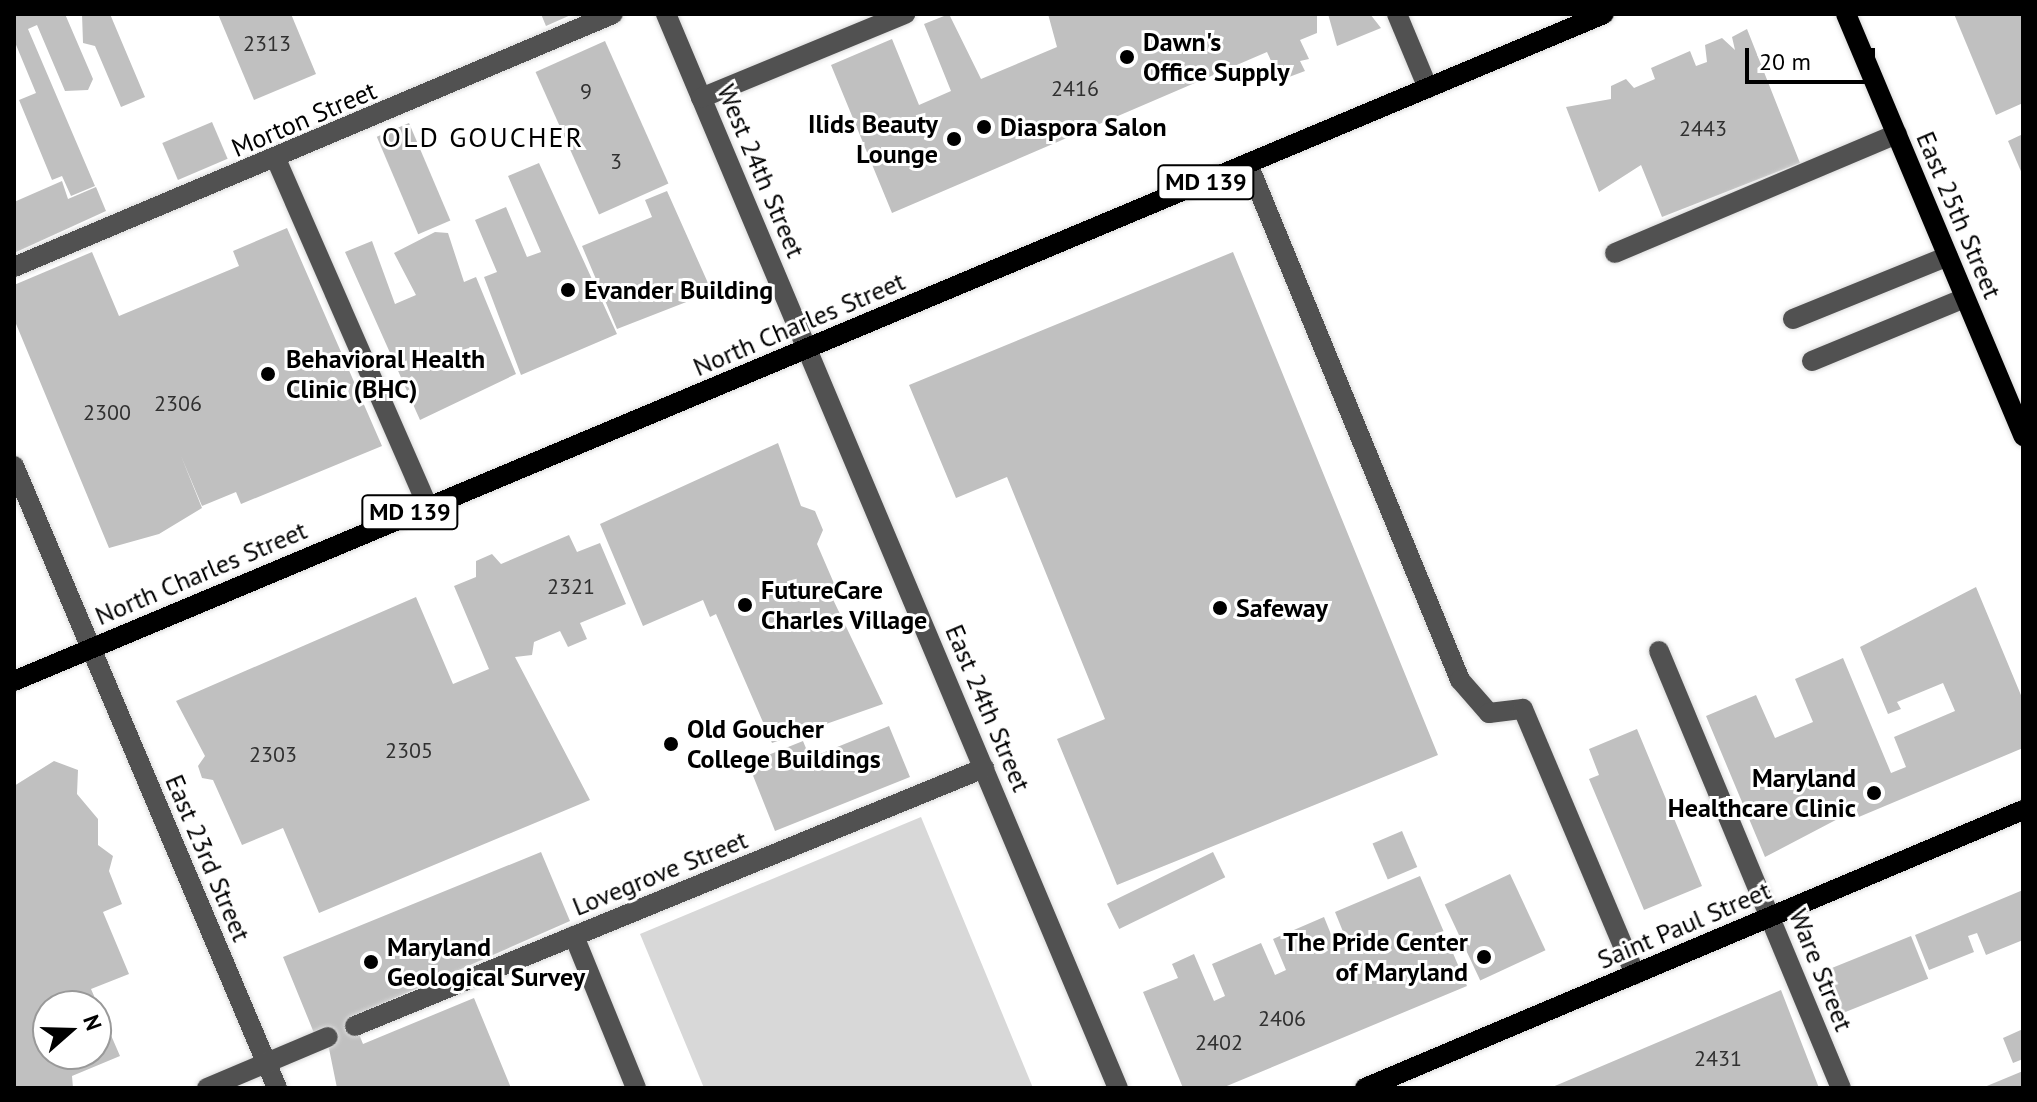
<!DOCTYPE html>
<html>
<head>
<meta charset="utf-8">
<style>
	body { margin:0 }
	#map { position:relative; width:2037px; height:1102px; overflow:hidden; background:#fff; font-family:"PT Sans",sans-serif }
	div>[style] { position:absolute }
	.green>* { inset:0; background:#d8d8d8 }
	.building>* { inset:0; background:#c0c0c0; transform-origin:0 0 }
	.roads { filter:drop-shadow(0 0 2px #dbdbdb) drop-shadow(0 0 2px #dbdbdb) }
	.minor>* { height:20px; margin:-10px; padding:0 10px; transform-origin:10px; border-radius:10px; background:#515151 }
	.major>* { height:20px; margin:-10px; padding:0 10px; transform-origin:10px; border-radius:10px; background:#000 }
	.dots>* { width:22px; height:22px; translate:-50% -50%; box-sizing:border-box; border:4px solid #fff; border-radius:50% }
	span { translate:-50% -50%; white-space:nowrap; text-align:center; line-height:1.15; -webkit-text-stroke:6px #fff; paint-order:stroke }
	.number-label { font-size:22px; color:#303030 }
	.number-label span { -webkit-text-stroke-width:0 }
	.shield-label span { padding:2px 6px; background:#fff; border:2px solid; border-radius:6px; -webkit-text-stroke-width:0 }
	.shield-label { font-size:24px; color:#000; font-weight:700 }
	.poi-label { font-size:26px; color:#000; font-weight:700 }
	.left { translate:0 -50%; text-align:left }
	.right { translate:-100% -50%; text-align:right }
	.street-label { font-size:26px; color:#000 }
	.neighbourhood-label { font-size:28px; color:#000; letter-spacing:2px }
	.frame { position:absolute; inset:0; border:16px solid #000; pointer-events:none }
	.north { position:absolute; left:32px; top:990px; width:80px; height:80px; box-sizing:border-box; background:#fff; border:2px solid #999; border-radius:50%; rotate:70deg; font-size:22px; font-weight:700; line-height:32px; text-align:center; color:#000 }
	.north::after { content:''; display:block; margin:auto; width:28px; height:36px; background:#000; clip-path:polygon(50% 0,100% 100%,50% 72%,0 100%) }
	.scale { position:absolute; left:1745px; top:48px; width:130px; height:36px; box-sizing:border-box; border:4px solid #000; border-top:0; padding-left:10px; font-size:24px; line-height:28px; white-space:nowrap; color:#000; -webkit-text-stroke:6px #fff; paint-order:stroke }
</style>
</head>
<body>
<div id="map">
	<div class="green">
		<i style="clip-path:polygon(921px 817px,1033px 1088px,704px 1088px,640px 934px)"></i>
	</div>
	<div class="building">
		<i style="clip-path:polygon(14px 14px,65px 14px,93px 79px,88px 90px,65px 91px,37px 25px,28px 29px,95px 186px,71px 196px,62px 176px,52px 180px,19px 100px,36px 93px,14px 40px)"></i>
		<i style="clip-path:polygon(82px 14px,110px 14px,145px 97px,121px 107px,95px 46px,83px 43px)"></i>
		<i style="clip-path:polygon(218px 14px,291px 14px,316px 74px,254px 100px)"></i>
		<i style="clip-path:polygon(541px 14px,573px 14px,546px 26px)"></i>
		<i style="clip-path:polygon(949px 14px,981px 79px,1057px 47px,1048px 14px,1317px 14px,1317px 33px,1300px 40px,1309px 59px,1300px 61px,1305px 71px,1289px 77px,1284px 69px,1276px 72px,1267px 52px,892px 213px,831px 65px,892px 39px,919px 105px,951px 91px,924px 24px)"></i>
		<i style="clip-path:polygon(1328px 14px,1370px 14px,1381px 28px,1337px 46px)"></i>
		<i style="clip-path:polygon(1954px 14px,2021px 16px,2023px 103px,1996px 115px)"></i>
		<i style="clip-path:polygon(1747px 29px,1800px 163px,1662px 217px,1641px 165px,1599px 192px,1566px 107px,1611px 99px,1611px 86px,1626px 79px,1634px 88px,1655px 79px,1651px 68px,1690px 51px,1696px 66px,1707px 62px,1705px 45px,1722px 38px,1735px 50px,1732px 37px)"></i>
		<i style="left:605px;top:41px;width:156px;height:76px;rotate:66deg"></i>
		<i style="left:212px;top:122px;width:40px;height:54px;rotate:67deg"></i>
		<i style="left:409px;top:123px;width:106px;height:35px;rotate:67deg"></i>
		<i style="clip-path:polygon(2023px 134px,2023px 176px,2008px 141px)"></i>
		<i style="clip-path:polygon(539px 163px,617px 334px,521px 375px,484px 277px,497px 272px,475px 220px,506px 207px,527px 257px,541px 252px,508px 176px)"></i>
		<i style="clip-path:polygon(62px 181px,68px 199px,96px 187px,106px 211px,14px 253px,14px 202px)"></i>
		<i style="clip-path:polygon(667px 191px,712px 292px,617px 329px,582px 246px,652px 217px,645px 200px)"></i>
		<i style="clip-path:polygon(287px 228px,382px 446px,241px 504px,236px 492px,202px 506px,181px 456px,202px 508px,159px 534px,109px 548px,14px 319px,14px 285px,92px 252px,119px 316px,239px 266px,233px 251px)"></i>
		<i style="clip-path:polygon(435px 232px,448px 233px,464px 282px,476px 277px,516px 374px,420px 420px,345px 252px,372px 241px,395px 304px,416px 295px,394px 253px)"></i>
		<i style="clip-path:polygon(1233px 252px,1438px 755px,1117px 885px,1057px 739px,1105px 719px,1007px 477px,956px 498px,909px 385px)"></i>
		<i style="clip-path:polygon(778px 443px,801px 506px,815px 511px,823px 530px,817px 544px,836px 588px,829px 591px,883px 704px,772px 743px,716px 614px,710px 617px,703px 600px,643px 626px,600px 524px)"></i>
		<i style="clip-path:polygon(569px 535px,577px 552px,600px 543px,626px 604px,580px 623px,587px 639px,568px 647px,560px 631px,534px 642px,532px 655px,515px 657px,590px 800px,319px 913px,283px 828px,242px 845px,213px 780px,202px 778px,198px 766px,205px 756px,176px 701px,416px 597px,453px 684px,489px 669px,454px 586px,476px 577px,476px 561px,492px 554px,501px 564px)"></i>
		<i style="clip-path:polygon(1976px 587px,2023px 700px,2023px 748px,1854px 819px,1851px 812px,1765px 857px,1706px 716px,1756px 695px,1775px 738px,1813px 722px,1795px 679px,1843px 658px,1891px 773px,1906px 767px,1894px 737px,1955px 711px,1943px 683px,1897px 702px,1901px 709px,1888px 714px,1860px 647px)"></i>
		<i style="clip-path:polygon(889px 726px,910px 777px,775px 831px,748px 763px,803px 741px,810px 758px)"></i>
		<i style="clip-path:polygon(1637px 729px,1702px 886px,1644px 910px,1589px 779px,1599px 775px,1589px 749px)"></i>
		<i style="clip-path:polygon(evenodd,54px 761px,78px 770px,77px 794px,98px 819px,98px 845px,113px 856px,109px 871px,122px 904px,103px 912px,129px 974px,91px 989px,120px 1056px,72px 1076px,73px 1088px,14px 1088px,14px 786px,54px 761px,48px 1006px,96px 1006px,96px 1054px,48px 1054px,48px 1006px)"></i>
		<i style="left:1402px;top:831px;width:39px;height:32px;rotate:67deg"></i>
		<i style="clip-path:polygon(541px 852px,570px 921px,352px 1017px,363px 1044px,474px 998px,511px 1088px,337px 1088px,325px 1029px,314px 1033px,283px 957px)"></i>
		<i style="left:1213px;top:852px;width:28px;height:118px;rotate:64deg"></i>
		<i style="left:1510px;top:874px;width:84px;height:72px;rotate:65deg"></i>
		<i style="clip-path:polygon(1420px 876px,1467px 986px,1222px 1088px,1183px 1088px,1143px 992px,1178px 978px,1172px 964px,1194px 954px,1214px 1001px,1225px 996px,1212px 964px,1261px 943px,1275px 975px,1286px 970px,1273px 939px,1324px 917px,1337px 949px,1348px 944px,1335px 912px)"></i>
		<i style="clip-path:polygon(2023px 890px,2023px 940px,1986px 955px,1977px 933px,1968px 936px,1974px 952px,1929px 970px,1915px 935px)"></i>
		<i style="left:1911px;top:936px;width:46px;height:102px;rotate:68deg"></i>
		<i style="clip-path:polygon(1781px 990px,1819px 1088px,1550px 1088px,1569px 1080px)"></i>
		<i style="clip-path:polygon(2023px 1029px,2023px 1059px,2013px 1063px,2003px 1038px)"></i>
		<i style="clip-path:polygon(2023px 1071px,2023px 1088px,1982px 1088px)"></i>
	</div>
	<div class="roads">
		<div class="minor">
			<i style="left:666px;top:14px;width:1165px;rotate:67.18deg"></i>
			<i style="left:1397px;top:14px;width:80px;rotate:67.3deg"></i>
			<i style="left:701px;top:98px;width:221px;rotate:-22.4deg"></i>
			<i style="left:276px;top:159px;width:378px;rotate:66.4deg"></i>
			<i style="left:1248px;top:164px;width:558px;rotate:67.66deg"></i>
			<i style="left:1460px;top:680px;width:44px;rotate:48.7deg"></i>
			<i style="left:1489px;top:713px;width:34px;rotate:-7deg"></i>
			<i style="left:1523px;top:709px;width:288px;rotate:67.1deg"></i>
			<i style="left:1615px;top:253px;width:306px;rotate:-22.9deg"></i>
			<i style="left:14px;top:267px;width:650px;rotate:-22.9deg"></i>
			<i style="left:1793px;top:319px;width:167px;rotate:-22.1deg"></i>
			<i style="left:1812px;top:361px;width:165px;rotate:-22.4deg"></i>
			<i style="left:14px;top:466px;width:675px;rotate:67.08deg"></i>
			<i style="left:1659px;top:651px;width:473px;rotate:67.4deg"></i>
			<i style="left:574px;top:936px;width:164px;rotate:67.8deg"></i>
			<i style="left:355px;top:1026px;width:680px;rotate:-22.3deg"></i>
			<i style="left:207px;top:1088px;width:131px;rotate:-22.9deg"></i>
		</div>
		<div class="major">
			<i style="left:1846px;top:14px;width:458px;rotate:67.2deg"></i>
			<i style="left:14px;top:681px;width:1724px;rotate:-22.76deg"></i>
			<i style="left:1365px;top:1088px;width:714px;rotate:-22.9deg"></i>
		</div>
	</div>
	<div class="dots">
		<i style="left:1127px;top:57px;background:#000"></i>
		<i style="left:984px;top:127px;background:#000"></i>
		<i style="left:954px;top:139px;background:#000"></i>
		<i style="left:568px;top:290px;background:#000"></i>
		<i style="left:268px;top:374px;background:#000"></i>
		<i style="left:745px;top:605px;background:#000"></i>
		<i style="left:1220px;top:608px;background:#000"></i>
		<i style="left:671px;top:744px;background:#000"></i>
		<i style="left:1874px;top:793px;background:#000"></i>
		<i style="left:1484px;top:957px;background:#000"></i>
		<i style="left:371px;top:962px;background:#000"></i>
	</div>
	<div class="number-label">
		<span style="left:267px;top:44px">2313</span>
		<span style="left:1075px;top:89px">2416</span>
		<span style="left:586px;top:92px">9</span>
		<span style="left:1703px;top:129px">2443</span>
		<span style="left:616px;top:162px">3</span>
		<span style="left:178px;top:404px">2306</span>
		<span style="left:107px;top:413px">2300</span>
		<span style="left:571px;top:587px">2321</span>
		<span style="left:409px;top:751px">2305</span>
		<span style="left:273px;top:755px">2303</span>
		<span style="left:1282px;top:1019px">2406</span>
		<span style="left:1219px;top:1043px">2402</span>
		<span style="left:1718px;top:1059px">2431</span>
	</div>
	<div class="shield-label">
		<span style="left:1206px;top:182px">MD 139</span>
		<span style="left:410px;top:512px">MD 139</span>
	</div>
	<div class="poi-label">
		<span class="left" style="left:1143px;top:57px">Dawn's<br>Office Supply</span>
		<span class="right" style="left:938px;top:139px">Ilids Beauty<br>Lounge</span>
		<span class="left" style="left:1000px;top:127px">Diaspora Salon</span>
		<span class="left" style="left:584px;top:290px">Evander Building</span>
		<span class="left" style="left:286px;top:374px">Behavioral Health<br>Clinic (BHC)</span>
		<span class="left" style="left:761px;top:605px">FutureCare<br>Charles Village</span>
		<span class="left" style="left:1236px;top:608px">Safeway</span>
		<span class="left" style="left:687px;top:744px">Old Goucher<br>College Buildings</span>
		<span class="right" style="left:1856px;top:793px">Maryland<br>Healthcare Clinic</span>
		<span class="right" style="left:1468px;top:957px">The Pride Center<br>of Maryland</span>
		<span class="left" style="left:387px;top:962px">Maryland<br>Geological Survey</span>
	</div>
	<div class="street-label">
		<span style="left:304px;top:119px;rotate:-23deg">Morton Street</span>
		<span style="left:761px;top:171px;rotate:67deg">West 24th Street</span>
		<span style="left:1959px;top:215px;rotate:67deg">East 25th Street</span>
		<span style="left:799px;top:324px;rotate:-23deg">North Charles Street</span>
		<span style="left:201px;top:573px;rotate:-23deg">North Charles Street</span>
		<span style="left:988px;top:708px;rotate:67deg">East 24th Street</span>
		<span style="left:208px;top:858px;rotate:67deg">East 23rd Street</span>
		<span style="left:660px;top:873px;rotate:-22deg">Lovegrove Street</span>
		<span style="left:1684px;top:925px;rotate:-23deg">Saint Paul Street</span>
		<span style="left:1821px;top:970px;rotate:68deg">Ware Street</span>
	</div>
	<div class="neighbourhood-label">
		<span style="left:483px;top:137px">OLD GOUCHER</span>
	</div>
	<div class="frame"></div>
	<div class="north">N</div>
	<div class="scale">20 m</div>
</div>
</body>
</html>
